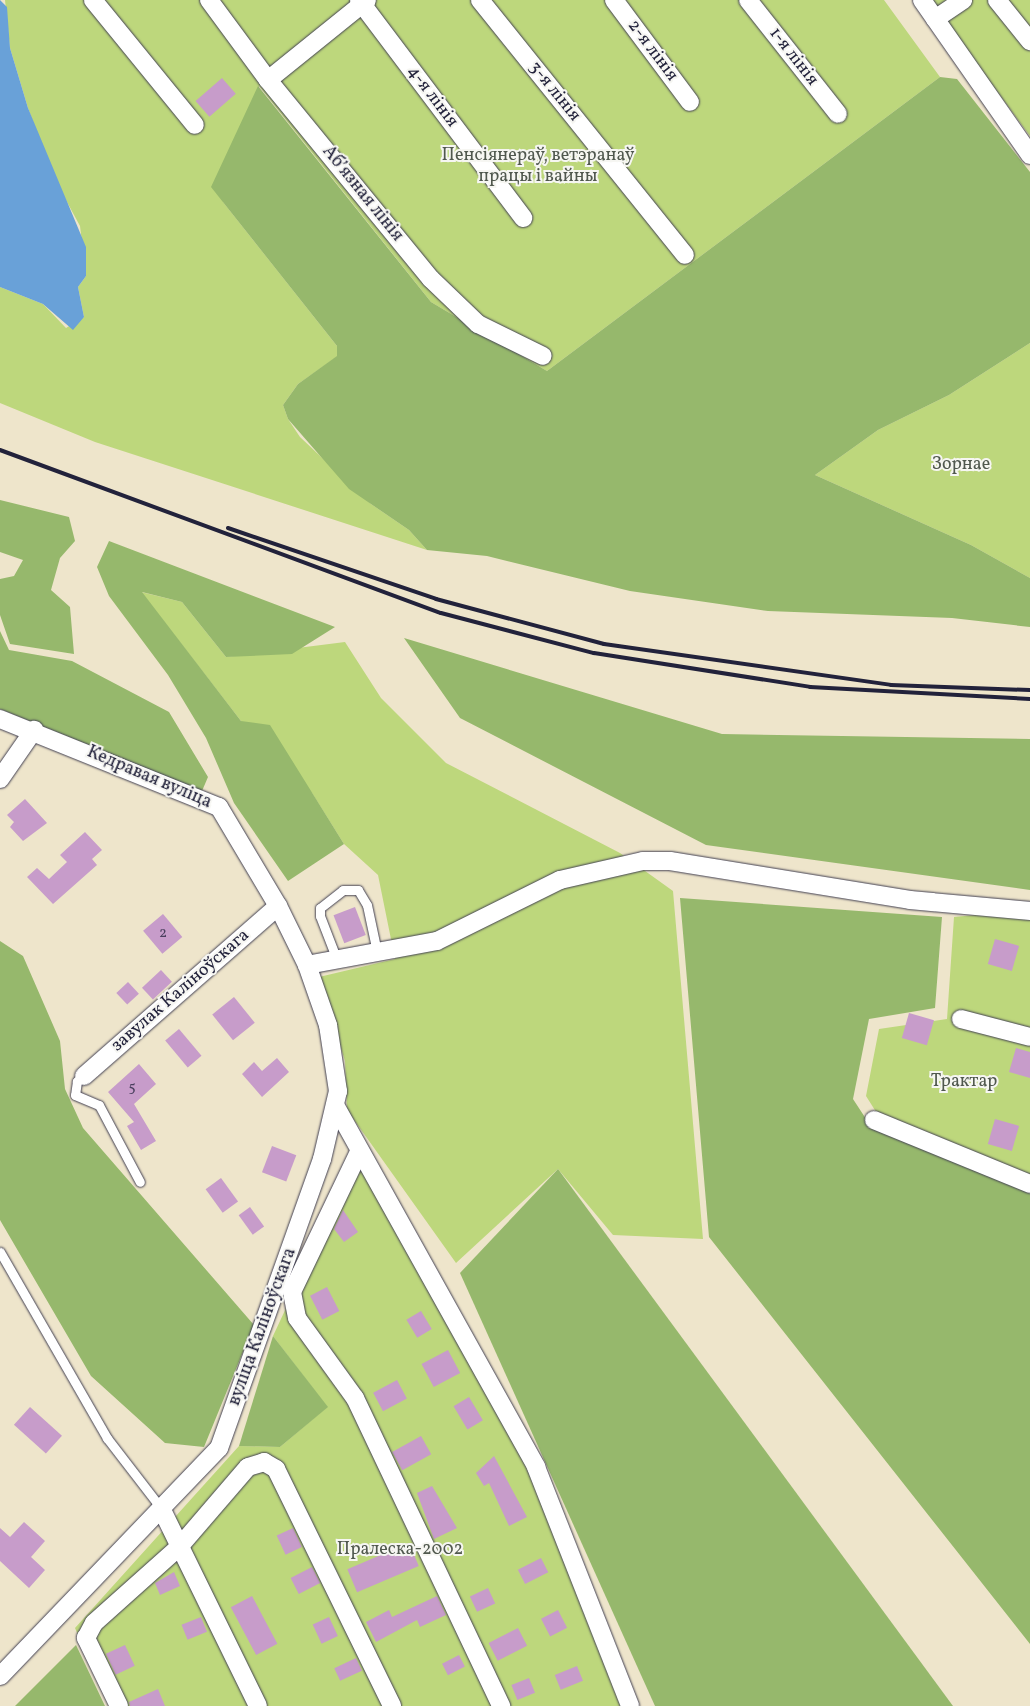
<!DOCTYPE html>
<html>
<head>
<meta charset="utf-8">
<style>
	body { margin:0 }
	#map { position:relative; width:1030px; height:1706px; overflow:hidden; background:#eee5cb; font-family:Vollkorn,serif }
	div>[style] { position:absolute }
	.green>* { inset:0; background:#bdd77c }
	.forest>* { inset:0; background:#96b86c }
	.water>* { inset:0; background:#69a1d8 }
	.building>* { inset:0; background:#c79cca; transform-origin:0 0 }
	.roads { filter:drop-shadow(0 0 1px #413f51) drop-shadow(0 0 1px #413f51) }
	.lane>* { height:9px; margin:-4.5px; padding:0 4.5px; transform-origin:4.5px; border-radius:4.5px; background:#fff }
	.street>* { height:18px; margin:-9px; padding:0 9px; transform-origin:9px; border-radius:9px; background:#fff }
	.rail>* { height:4px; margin:-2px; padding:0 2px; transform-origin:2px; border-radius:2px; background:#22223b }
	span { translate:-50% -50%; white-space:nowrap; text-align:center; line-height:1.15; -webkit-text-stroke:4px #f6f6f2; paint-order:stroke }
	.number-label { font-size:15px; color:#4b405f }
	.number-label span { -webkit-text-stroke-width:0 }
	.street-label { font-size:18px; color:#22223b }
	.park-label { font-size:18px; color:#50584e }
</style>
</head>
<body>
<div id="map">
	<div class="green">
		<i style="clip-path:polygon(5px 0,884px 0,940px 77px,547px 371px,431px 302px,259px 86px,223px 202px,337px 346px,338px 356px,298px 384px,283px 405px,288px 419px,300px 437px,371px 504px,409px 530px,427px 550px,95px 442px,0 403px,0 287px,43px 304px,66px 328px,84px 317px,78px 287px,86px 276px,80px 226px,54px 178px,28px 108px,10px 48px)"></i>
		<i style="clip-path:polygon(929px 0,1030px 0,1030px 136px)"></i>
		<i style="clip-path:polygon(1030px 343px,1030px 578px,971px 545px,815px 475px,878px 430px,949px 395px)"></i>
		<i style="clip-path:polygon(141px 592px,182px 602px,226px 657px,345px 642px,381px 698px,446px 763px,620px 853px,673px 891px,703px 1239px,613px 1235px,558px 1169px,456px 1263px,347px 1110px,345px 1061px,319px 977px,395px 959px,378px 875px,344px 844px,312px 793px,241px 721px)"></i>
		<i style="clip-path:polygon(1007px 912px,1030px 917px,1030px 1178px,878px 1115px,866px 1096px,879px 1029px,947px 1019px,954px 917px)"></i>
		<i style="clip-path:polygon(359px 1152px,536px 1467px,627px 1706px,109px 1706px,75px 1628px,239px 1446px,280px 1447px,327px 1407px,273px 1336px)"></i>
	</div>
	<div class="forest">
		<i style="clip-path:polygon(940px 77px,957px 79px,1030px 172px,1030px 343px,949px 395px,878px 430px,815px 475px,971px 545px,1030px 578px,1030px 627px,952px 618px,768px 611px,630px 591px,487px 556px,427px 550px,409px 530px,349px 489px,288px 419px,283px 405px,298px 384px,337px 356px,337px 346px,211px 187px,258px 86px,431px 302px,547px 371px)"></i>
		<i style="clip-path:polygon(0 500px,69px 517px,75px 541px,60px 558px,51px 590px,70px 607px,74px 654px,10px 644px,0 615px,0 579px,14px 576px,23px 560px,0 552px)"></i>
		<i style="clip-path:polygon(109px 541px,335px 627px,292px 654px,226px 657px,182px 602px,142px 592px,241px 721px,270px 725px,344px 844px,288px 881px,234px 803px,206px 738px,168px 675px,109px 596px,97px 567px)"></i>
		<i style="clip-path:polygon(0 631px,9px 650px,72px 661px,169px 712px,208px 777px,202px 791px,0 709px)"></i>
		<i style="clip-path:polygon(404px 638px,722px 734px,1030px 739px,1030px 890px,706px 845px,460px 718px)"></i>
		<i style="clip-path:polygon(680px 898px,942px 917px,935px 1008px,869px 1019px,853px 1099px,870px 1125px,1030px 1190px,1030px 1644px,709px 1237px)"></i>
		<i style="clip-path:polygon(0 941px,23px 956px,60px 1041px,65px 1089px,83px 1128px,254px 1325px,204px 1447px,165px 1443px,91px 1376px,0 1220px)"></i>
		<i style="clip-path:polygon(558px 1169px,953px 1706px,655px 1706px,460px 1273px)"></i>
		<i style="clip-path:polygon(273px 1336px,328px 1407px,280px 1447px,239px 1446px)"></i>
		<i style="clip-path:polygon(76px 1645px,105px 1706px,15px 1706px)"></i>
	</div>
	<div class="water">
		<i style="clip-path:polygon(0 0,7px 7px,10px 48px,28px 108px,86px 247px,86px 276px,78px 287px,84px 317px,73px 330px,43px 304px,0 287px)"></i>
	</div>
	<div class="building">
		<i style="left:222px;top:78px;width:21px;height:35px;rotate:49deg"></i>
		<i style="clip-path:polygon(25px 799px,47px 823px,23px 841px,10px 827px,14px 822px,7px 815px)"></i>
		<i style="clip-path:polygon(85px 832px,102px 850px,92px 859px,97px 865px,53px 904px,27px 877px,37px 868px,49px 879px,67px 862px,60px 855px)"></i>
		<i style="left:355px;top:907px;width:30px;height:23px;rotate:69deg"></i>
		<i style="left:163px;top:914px;width:30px;height:26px;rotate:50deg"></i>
		<i style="left:995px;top:939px;width:25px;height:26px;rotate:16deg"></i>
		<i style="left:161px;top:970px;width:16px;height:26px;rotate:47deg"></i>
		<i style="left:128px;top:982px;width:16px;height:16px;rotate:47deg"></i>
		<i style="left:234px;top:997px;width:33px;height:28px;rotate:51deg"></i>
		<i style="left:909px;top:1013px;width:26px;height:26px;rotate:16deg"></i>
		<i style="left:179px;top:1029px;width:35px;height:18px;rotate:50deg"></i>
		<i style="clip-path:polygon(1016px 1048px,1030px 1052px,1030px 1078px,1009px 1072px)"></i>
		<i style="clip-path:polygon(277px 1058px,289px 1072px,262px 1097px,242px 1074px,254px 1062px,262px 1071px)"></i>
		<i style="clip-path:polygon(139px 1064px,156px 1084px,134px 1104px,156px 1141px,141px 1150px,127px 1126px,134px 1122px,108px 1092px)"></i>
		<i style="left:995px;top:1119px;width:25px;height:26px;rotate:16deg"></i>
		<i style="left:272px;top:1146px;width:26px;height:28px;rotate:21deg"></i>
		<i style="left:221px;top:1178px;width:29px;height:19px;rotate:54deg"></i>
		<i style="left:250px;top:1207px;width:24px;height:14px;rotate:54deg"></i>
		<i style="clip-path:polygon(343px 1210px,358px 1232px,344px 1242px,334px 1229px)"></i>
		<i style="left:327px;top:1287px;width:27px;height:19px;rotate:63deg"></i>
		<i style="left:421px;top:1311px;width:21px;height:17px;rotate:59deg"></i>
		<i style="left:448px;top:1350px;width:26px;height:30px;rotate:62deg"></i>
		<i style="left:397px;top:1380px;width:21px;height:27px;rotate:62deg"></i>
		<i style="left:469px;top:1397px;width:27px;height:18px;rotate:59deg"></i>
		<i style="left:30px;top:1407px;width:43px;height:24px;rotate:42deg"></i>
		<i style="left:421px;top:1436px;width:21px;height:33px;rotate:61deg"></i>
		<i style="clip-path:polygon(494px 1456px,527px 1517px,509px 1526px,489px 1483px,484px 1486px,476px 1473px)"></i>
		<i style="clip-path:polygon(432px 1486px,457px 1528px,434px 1539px,417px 1493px)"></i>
		<i style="clip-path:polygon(24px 1522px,45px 1541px,31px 1557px,45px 1570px,29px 1588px,0 1561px,0 1528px,10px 1537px)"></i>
		<i style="left:293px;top:1528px;width:21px;height:18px;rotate:65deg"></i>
		<i style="left:409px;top:1543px;width:25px;height:67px;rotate:67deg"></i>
		<i style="left:541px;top:1558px;width:16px;height:26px;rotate:63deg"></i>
		<i style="left:312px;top:1567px;width:18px;height:24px;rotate:63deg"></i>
		<i style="clip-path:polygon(174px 1572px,180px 1586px,160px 1595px,155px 1583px)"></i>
		<i style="left:488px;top:1588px;width:17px;height:20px;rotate:65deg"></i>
		<i style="left:252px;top:1596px;width:54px;height:24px;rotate:62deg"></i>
		<i style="clip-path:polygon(437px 1596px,446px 1615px,420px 1627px,417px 1620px,376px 1642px,366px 1622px,389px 1610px,392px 1617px)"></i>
		<i style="left:558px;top:1610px;width:20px;height:19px;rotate:63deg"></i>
		<i style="left:201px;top:1617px;width:16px;height:21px;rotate:68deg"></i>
		<i style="left:329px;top:1617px;width:21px;height:18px;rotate:65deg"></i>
		<i style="left:518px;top:1628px;width:20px;height:33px;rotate:63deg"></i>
		<i style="left:125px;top:1645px;width:23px;height:21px;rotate:65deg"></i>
		<i style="left:459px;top:1655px;width:13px;height:19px;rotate:63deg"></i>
		<i style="left:356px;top:1658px;width:14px;height:24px;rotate:65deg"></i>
		<i style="left:577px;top:1666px;width:16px;height:24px;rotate:68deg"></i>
		<i style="left:529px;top:1678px;width:16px;height:19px;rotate:68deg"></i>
		<i style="clip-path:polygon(158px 1689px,165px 1706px,130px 1706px,129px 1702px)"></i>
	</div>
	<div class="roads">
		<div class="lane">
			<i style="left:337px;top:960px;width:47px;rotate:-111.1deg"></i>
			<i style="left:320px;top:916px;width:8px;rotate:-90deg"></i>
			<i style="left:320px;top:908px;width:29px;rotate:-38deg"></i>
			<i style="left:343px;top:890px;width:15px"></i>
			<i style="left:358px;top:890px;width:17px;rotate:59deg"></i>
			<i style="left:367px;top:905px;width:48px;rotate:78deg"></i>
			<i style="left:84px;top:1076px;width:9px;rotate:144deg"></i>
			<i style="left:77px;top:1081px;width:14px;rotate:98deg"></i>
			<i style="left:75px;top:1095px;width:26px;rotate:23deg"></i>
			<i style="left:99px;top:1105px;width:87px;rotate:62deg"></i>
			<i style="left:0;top:1252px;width:215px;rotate:60.1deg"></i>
			<i style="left:107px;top:1438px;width:88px;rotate:52.4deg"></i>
		</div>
		<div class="street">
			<i style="left:93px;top:0;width:161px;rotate:50.8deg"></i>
			<i style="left:209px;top:0;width:99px;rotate:53.6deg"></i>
			<i style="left:268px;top:80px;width:257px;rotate:50.7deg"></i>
			<i style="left:431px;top:279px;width:65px;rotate:43.8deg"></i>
			<i style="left:478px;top:324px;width:72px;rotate:26.2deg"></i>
			<i style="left:359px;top:0;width:273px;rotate:53deg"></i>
			<i style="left:480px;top:0;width:327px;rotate:51.2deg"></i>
			<i style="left:614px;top:0;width:127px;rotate:53.3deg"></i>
			<i style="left:748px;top:0;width:145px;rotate:51.7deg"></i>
			<i style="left:922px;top:0;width:189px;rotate:55.1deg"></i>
			<i style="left:997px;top:0;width:53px;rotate:51.2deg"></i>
			<i style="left:935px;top:19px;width:34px;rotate:-34deg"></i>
			<i style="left:268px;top:80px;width:127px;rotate:-38.9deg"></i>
			<i style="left:0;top:719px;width:236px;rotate:21.9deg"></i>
			<i style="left:219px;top:807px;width:115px;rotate:59.2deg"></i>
			<i style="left:278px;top:906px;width:66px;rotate:63.8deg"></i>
			<i style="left:307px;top:965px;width:64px;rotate:70.7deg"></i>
			<i style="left:328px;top:1025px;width:67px;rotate:81.4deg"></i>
			<i style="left:338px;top:1091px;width:70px;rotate:103.2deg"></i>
			<i style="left:322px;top:1159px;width:307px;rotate:109.6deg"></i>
			<i style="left:219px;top:1448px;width:316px;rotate:133.8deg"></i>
			<i style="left:0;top:779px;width:60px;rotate:-55.2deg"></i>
			<i style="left:307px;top:965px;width:132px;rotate:-10.5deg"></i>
			<i style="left:437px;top:941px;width:137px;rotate:-26.4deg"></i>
			<i style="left:560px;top:880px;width:85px;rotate:-12.9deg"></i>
			<i style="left:643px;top:861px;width:27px"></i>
			<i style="left:670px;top:861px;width:243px;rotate:9.2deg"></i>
			<i style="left:910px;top:900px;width:121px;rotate:5.2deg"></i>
			<i style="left:961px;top:1019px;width:71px;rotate:14.6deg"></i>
			<i style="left:84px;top:1076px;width:258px;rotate:-41.2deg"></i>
			<i style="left:336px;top:1107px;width:412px;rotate:60.9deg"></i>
			<i style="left:536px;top:1467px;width:257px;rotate:68.5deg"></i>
			<i style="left:874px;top:1120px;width:169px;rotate:22.3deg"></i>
			<i style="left:359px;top:1152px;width:155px;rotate:115.6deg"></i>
			<i style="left:292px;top:1292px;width:26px;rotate:79deg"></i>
			<i style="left:297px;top:1318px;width:99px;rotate:54.1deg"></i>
			<i style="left:355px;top:1398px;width:341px;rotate:64.6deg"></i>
			<i style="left:161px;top:1508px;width:220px;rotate:63.9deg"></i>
			<i style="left:119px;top:1706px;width:76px;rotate:-115.9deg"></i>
			<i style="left:86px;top:1638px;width:17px;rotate:-62deg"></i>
			<i style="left:94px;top:1623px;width:115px;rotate:-41.8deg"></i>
			<i style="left:180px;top:1546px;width:104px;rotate:-49.3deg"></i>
			<i style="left:248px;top:1467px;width:17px;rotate:-17deg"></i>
			<i style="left:264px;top:1462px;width:14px;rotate:30deg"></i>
			<i style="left:276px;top:1469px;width:264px;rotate:63.9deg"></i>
		</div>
	</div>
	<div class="rail">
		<i style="left:0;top:450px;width:470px;rotate:20.3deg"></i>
		<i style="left:441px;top:613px;width:158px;rotate:14.7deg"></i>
		<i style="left:594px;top:653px;width:219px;rotate:8.9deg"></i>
		<i style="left:810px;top:687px;width:220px;rotate:3.1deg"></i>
		<i style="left:228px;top:528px;width:220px;rotate:18.8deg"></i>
		<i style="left:436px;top:599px;width:174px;rotate:15deg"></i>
		<i style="left:604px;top:644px;width:290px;rotate:8.1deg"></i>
		<i style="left:891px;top:685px;width:139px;rotate:2.1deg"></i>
	</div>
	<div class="number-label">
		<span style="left:163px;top:934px">2</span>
		<span style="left:132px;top:1088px">5</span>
	</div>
	<div class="street-label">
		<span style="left:652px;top:51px;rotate:53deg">2-я лінія</span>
		<span style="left:793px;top:57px;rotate:52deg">1-я лінія</span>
		<span style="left:554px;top:92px;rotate:51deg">3-я лінія</span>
		<span style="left:432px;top:97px;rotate:53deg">4-я лінія</span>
		<span style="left:362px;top:194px;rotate:51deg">Абʼязная лінія</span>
		<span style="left:149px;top:778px;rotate:23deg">Кедравая вуліца</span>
		<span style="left:181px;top:991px;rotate:-41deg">завулак Каліноўскага</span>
		<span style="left:263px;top:1327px;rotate:-70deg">вуліца Каліноўскага</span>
	</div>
	<div class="park-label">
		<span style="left:538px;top:167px">Пенсіянераў, ветэранаў<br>працы і вайны</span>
		<span style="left:961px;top:465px">Зорнае</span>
		<span style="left:964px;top:1082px">Трактар</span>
		<span style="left:400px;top:1550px">Пралеска-2002</span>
	</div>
</div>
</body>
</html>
